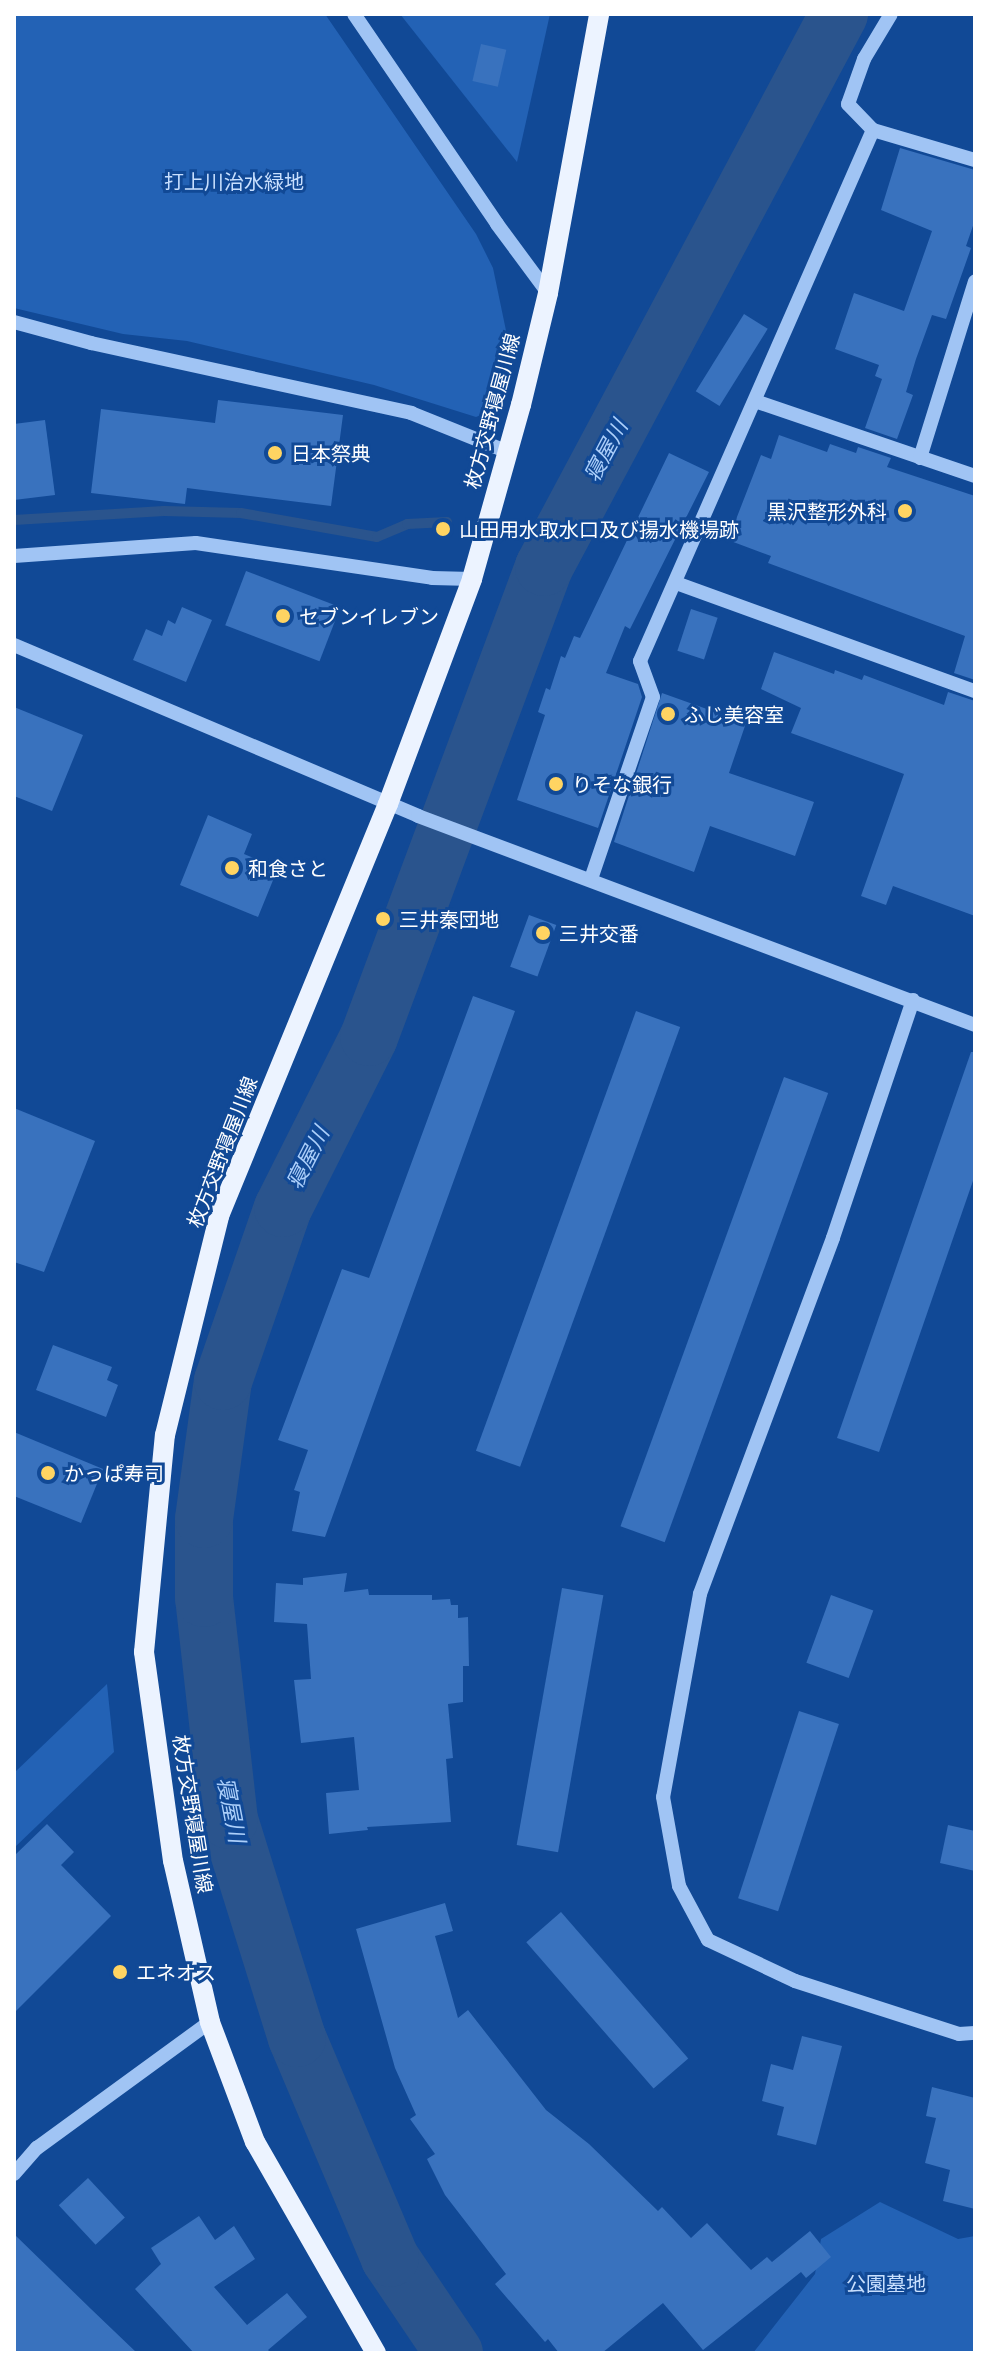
<!DOCTYPE html>
<html>
<head>
<meta charset="utf-8">
<style>
	body { margin:0 }
	#map { position:relative; width:989px; height:2367px; overflow:hidden; background:#114996; font-family:"Titillium Web","Noto Sans JP",sans-serif }
	div>[style] { position:absolute }
	.green>* { inset:0; background:#2362b5 }
	.stream>* { height:10px; margin:-5px; padding:0 5px; transform-origin:5px; border-radius:5px; background:#2a548d }
	.river>* { height:58px; margin:-29px; padding:0 29px; transform-origin:29px; border-radius:29px; background:#2a548d }
	.building>* { inset:0; background:#3972be; transform-origin:0 0 }
	.minor>* { height:14px; margin:-7px; padding:0 7px; transform-origin:7px; border-radius:7px; background:#a0c4f4 }
	.major>* { height:20px; margin:-10px; padding:0 10px; transform-origin:10px; border-radius:10px; background:#ecf3ff }
	.dots>* { width:22px; height:22px; translate:-50% -50%; box-sizing:border-box; border:4px solid #114996; border-radius:50% }
	span { translate:-50% -50%; white-space:nowrap; text-align:center; line-height:1.15; -webkit-text-stroke:6px #114996; paint-order:stroke }
	.park-label { font-size:20px; color:#c8dffe }
	.street-label { font-size:20px; color:#fff }
	.poi-label { font-size:20px; color:#fff }
	.left { translate:0 -50%; text-align:left }
	.right { translate:-100% -50%; text-align:right }
	.water-label { font-size:22px; color:#accffa; font-style:italic }
	.frame { position:absolute; inset:0; border:16px solid #fff; pointer-events:none }
</style>
</head>
<body>
<div id="map">
	<div class="green">
		<i style="clip-path:polygon(14px 14px,325px 14px,476px 234px,493px 268px,509px 345px,491px 411px,476px 417px,374px 385px,187px 341px,123px 334px,14px 308px)"></i>
		<i style="clip-path:polygon(400px 14px,550px 14px,517px 162px)"></i>
		<i style="clip-path:polygon(107px 1684px,114px 1752px,14px 1848px,14px 1773px)"></i>
		<i style="clip-path:polygon(880px 2202px,958px 2239px,975px 2236px,975px 2353px,753px 2353px,815px 2274px,821px 2239px)"></i>
	</div>
	<div class="stream">
		<i style="left:14px;top:520px;width:150px;rotate:-3.4deg"></i>
		<i style="left:164px;top:511px;width:77px;rotate:1.5deg"></i>
		<i style="left:241px;top:513px;width:138px;rotate:10deg"></i>
		<i style="left:377px;top:537px;width:33px;rotate:-23deg"></i>
		<i style="left:407px;top:524px;width:40px;rotate:-2.9deg"></i>
	</div>
	<div class="river">
		<i style="left:454px;top:2353px;width:115px;rotate:-124deg"></i>
		<i style="left:390px;top:2258px;width:239px;rotate:-112.9deg"></i>
		<i style="left:297px;top:2038px;width:228px;rotate:-107.3deg"></i>
		<i style="left:229px;top:1820px;width:223px;rotate:-96.4deg"></i>
		<i style="left:204px;top:1598px;width:79px;rotate:-90deg"></i>
		<i style="left:204px;top:1519px;width:139px;rotate:-82.2deg"></i>
		<i style="left:223px;top:1381px;width:183px;rotate:-70.9deg"></i>
		<i style="left:283px;top:1208px;width:191px;rotate:-63.3deg"></i>
		<i style="left:369px;top:1037px;width:502px;rotate:-69.58deg"></i>
		<i style="left:544px;top:567px;width:627px;rotate:-61.92deg"></i>
	</div>
	<div class="building">
		<i style="left:481px;top:44px;width:26px;height:38px;rotate:13deg"></i>
		<i style="clip-path:polygon(900px 148px,975px 170px,975px 220px,966px 246px,971px 248px,946px 319px,932px 315px,916px 359px,906px 392px,913px 395px,897px 439px,865px 428px,882px 379px,875px 376px,879px 365px,835px 349px,854px 293px,904px 311px,932px 231px,881px 210px)"></i>
		<i style="left:744px;top:314px;width:28px;height:91px;rotate:32deg"></i>
		<i style="clip-path:polygon(218px 400px,343px 415px,331px 506px,187px 488px,185px 504px,91px 493px,101px 409px,215px 423px)"></i>
		<i style="clip-path:polygon(45px 420px,55px 495px,14px 500px,14px 424px)"></i>
		<i style="clip-path:polygon(779px 435px,827px 452px,830px 444px,856px 453px,858px 447px,891px 458px,887px 467px,975px 496px,975px 680px,954px 673px,965px 636px,768px 563px,771px 556px,728px 540px,761px 455px,771px 459px)"></i>
		<i style="clip-path:polygon(669px 453px,709px 472px,630px 629px,625px 626px,606px 673px,638px 684px,642px 697px,598px 828px,517px 800px,545px 715px,538px 712px,546px 688px,550px 690px,561px 656px,565px 658px,574px 636px,580px 638px)"></i>
		<i style="left:246px;top:571px;width:101px;height:58px;rotate:21deg"></i>
		<i style="clip-path:polygon(182px 607px,212px 620px,186px 682px,133px 660px,146px 629px,162px 636px,168px 620px,175px 624px)"></i>
		<i style="left:691px;top:609px;width:28px;height:44px;rotate:18deg"></i>
		<i style="clip-path:polygon(774px 652px,834px 674px,835px 670px,862px 680px,864px 675px,944px 705px,948px 692px,975px 701px,975px 916px,893px 886px,886px 905px,861px 896px,904px 774px,791px 733px,801px 708px,761px 689px)"></i>
		<i style="clip-path:polygon(662px 693px,746px 723px,729px 773px,814px 802px,795px 856px,710px 826px,694px 872px,614px 842px)"></i>
		<i style="clip-path:polygon(14px 707px,83px 735px,52px 811px,14px 796px)"></i>
		<i style="clip-path:polygon(208px 815px,252px 834px,244px 854px,278px 868px,258px 917px,180px 885px)"></i>
		<i style="left:529px;top:915px;width:29px;height:55px;rotate:20deg"></i>
		<i style="clip-path:polygon(473px 996px,515px 1011px,325px 1537px,292px 1531px,300px 1492px,294px 1490px,308px 1450px,278px 1440px,342px 1269px,369px 1278px)"></i>
		<i style="left:636px;top:1011px;width:47px;height:468px;rotate:20deg"></i>
		<i style="clip-path:polygon(971px 1052px,975px 1052px,975px 1175px,879px 1452px,837px 1438px)"></i>
		<i style="left:784px;top:1077px;width:47px;height:478px;rotate:20deg"></i>
		<i style="clip-path:polygon(14px 1108px,95px 1141px,44px 1272px,14px 1262px)"></i>
		<i style="clip-path:polygon(53px 1345px,112px 1367px,107px 1380px,118px 1385px,106px 1417px,36px 1390px)"></i>
		<i style="clip-path:polygon(14px 1432px,103px 1469px,81px 1523px,14px 1496px)"></i>
		<i style="clip-path:polygon(347px 1573px,344px 1592px,368px 1589px,369px 1595px,432px 1595px,432px 1600px,450px 1599px,451px 1605px,458px 1605px,458px 1618px,468px 1617px,469px 1666px,463px 1666px,463px 1702px,448px 1704px,453px 1758px,446px 1759px,451px 1822px,367px 1827px,368px 1830px,329px 1834px,326px 1793px,359px 1790px,354px 1737px,301px 1743px,294px 1680px,311px 1679px,307px 1624px,274px 1622px,276px 1583px,303px 1585px,303px 1578px)"></i>
		<i style="left:562px;top:1588px;width:42px;height:261px;rotate:10deg"></i>
		<i style="left:831px;top:1595px;width:45px;height:72px;rotate:20deg"></i>
		<i style="left:799px;top:1711px;width:42px;height:197px;rotate:18deg"></i>
		<i style="clip-path:polygon(47px 1824px,74px 1852px,61px 1865px,111px 1916px,14px 2013px,14px 1856px)"></i>
		<i style="clip-path:polygon(948px 1825px,975px 1831px,975px 1871px,940px 1863px)"></i>
		<i style="clip-path:polygon(445px 1903px,453px 1931px,435px 1936px,458px 2018px,468px 2010px,546px 2110px,589px 2144px,658px 2211px,662px 2207px,691px 2238px,707px 2223px,751px 2270px,767px 2257px,772px 2262px,810px 2231px,831px 2257px,806px 2278px,801px 2272px,703px 2350px,663px 2303px,602px 2353px,559px 2353px,548px 2339px,545px 2342px,495px 2284px,506px 2274px,445px 2195px,427px 2159px,435px 2154px,410px 2119px,416px 2115px,395px 2068px,356px 1929px)"></i>
		<i style="left:561px;top:1912px;width:194px;height:46px;rotate:49deg"></i>
		<i style="clip-path:polygon(802px 2036px,842px 2046px,816px 2145px,777px 2135px,784px 2107px,762px 2101px,771px 2064px,793px 2070px)"></i>
		<i style="clip-path:polygon(932px 2087px,975px 2098px,975px 2209px,943px 2201px,950px 2170px,925px 2163px,936px 2118px,926px 2116px)"></i>
		<i style="left:88px;top:2178px;width:54px;height:40px;rotate:47deg"></i>
		<i style="clip-path:polygon(199px 2216px,215px 2240px,234px 2226px,255px 2259px,214px 2287px,247px 2325px,287px 2293px,307px 2317px,268px 2350px,271px 2353px,194px 2353px,135px 2289px,161px 2264px,151px 2248px)"></i>
		<i style="clip-path:polygon(14px 2234px,91px 2309px,137px 2353px,14px 2353px)"></i>
	</div>
	<div class="minor">
		<i style="left:354px;top:14px;width:254px;rotate:55.7deg"></i>
		<i style="left:497px;top:224px;width:86px;rotate:53.5deg"></i>
		<i style="left:873px;top:130px;width:106px;rotate:16.4deg"></i>
		<i style="left:14px;top:322px;width:80px;rotate:15.3deg"></i>
		<i style="left:91px;top:343px;width:328px;rotate:12.3deg"></i>
		<i style="left:411px;top:413px;width:102px;rotate:21.8deg"></i>
		<i style="left:755px;top:401px;width:232px;rotate:18.8deg"></i>
		<i style="left:920px;top:458px;width:185px;rotate:-72.7deg"></i>
		<i style="left:14px;top:556px;width:182px;rotate:-4.1deg"></i>
		<i style="left:196px;top:543px;width:239px;rotate:8.4deg"></i>
		<i style="left:432px;top:578px;width:40px;rotate:1.4deg"></i>
		<i style="left:676px;top:583px;width:318px;rotate:19.9deg"></i>
		<i style="left:14px;top:645px;width:439px;rotate:22.9deg"></i>
		<i style="left:418px;top:816px;width:595px;rotate:20.57deg"></i>
		<i style="left:591px;top:879px;width:192px;rotate:-71.2deg"></i>
		<i style="left:653px;top:697px;width:38px;rotate:-110deg"></i>
		<i style="left:640px;top:661px;width:580px;rotate:-66.31deg"></i>
		<i style="left:873px;top:130px;width:36px;rotate:-134deg"></i>
		<i style="left:848px;top:104px;width:48px;rotate:-70.4deg"></i>
		<i style="left:864px;top:59px;width:52px;rotate:-59deg"></i>
		<i style="left:913px;top:1000px;width:251px;rotate:108.6deg"></i>
		<i style="left:833px;top:1238px;width:380px;rotate:110.5deg"></i>
		<i style="left:700px;top:1594px;width:206px;rotate:100.3deg"></i>
		<i style="left:663px;top:1797px;width:90px;rotate:79.8deg"></i>
		<i style="left:679px;top:1886px;width:61px;rotate:61.8deg"></i>
		<i style="left:708px;top:1940px;width:96px;rotate:25.2deg"></i>
		<i style="left:795px;top:1981px;width:172px;rotate:17.9deg"></i>
		<i style="left:959px;top:2034px;width:16px;rotate:-4deg"></i>
		<i style="left:14px;top:2174px;width:35px;rotate:-49deg"></i>
		<i style="left:37px;top:2148px;width:214px;rotate:-36.1deg"></i>
	</div>
	<div class="major">
		<i style="left:376px;top:2353px;width:243px;rotate:-119.8deg"></i>
		<i style="left:255px;top:2142px;width:128px;rotate:-110.6deg"></i>
		<i style="left:210px;top:2022px;width:165px;rotate:-102.9deg"></i>
		<i style="left:173px;top:1861px;width:211px;rotate:-97.9deg"></i>
		<i style="left:144px;top:1652px;width:218px;rotate:-84.5deg"></i>
		<i style="left:165px;top:1435px;width:226px;rotate:-76.1deg"></i>
		<i style="left:219px;top:1216px;width:445px;rotate:-67.7deg"></i>
		<i style="left:388px;top:804px;width:240px;rotate:-69.5deg"></i>
		<i style="left:472px;top:579px;width:181px;rotate:-74.3deg"></i>
		<i style="left:521px;top:405px;width:115px;rotate:-76.4deg"></i>
		<i style="left:548px;top:293px;width:284px;rotate:-79.6deg"></i>
	</div>
	<div class="dots">
		<i style="left:275px;top:453px;background:#ffd462"></i>
		<i style="left:905px;top:511px;background:#ffd462"></i>
		<i style="left:443px;top:529px;background:#ffd462"></i>
		<i style="left:283px;top:616px;background:#ffd462"></i>
		<i style="left:668px;top:714px;background:#ffd462"></i>
		<i style="left:556px;top:784px;background:#ffd462"></i>
		<i style="left:232px;top:868px;background:#ffd462"></i>
		<i style="left:383px;top:919px;background:#ffd462"></i>
		<i style="left:543px;top:933px;background:#ffd462"></i>
		<i style="left:48px;top:1473px;background:#ffd462"></i>
		<i style="left:120px;top:1972px;background:#ffd462"></i>
	</div>
	<div class="park-label">
		<span style="left:234px;top:181px">打上川治水緑地</span>
		<span style="left:886px;top:2283px">公園墓地</span>
	</div>
	<div class="street-label">
		<span style="left:492px;top:411px;rotate:-75deg">枚方交野寝屋川線</span>
		<span style="left:222px;top:1152px;rotate:-69deg">枚方交野寝屋川線</span>
		<span style="left:193px;top:1814px;rotate:81deg">枚方交野寝屋川線</span>
	</div>
	<div class="poi-label">
		<span class="left" style="left:291px;top:453px">日本祭典</span>
		<span class="right" style="left:887px;top:511px">黒沢整形外科</span>
		<span class="left" style="left:459px;top:529px">山田用水取水口及び揚水機場跡</span>
		<span class="left" style="left:299px;top:616px">セブンイレブン</span>
		<span class="left" style="left:684px;top:714px">ふじ美容室</span>
		<span class="left" style="left:572px;top:784px">りそな銀行</span>
		<span class="left" style="left:248px;top:868px">和食さと</span>
		<span class="left" style="left:399px;top:919px">三井秦団地</span>
		<span class="left" style="left:559px;top:933px">三井交番</span>
		<span class="left" style="left:64px;top:1473px">かっぱ寿司</span>
		<span class="left" style="left:136px;top:1972px">エネオス</span>
	</div>
	<div class="water-label">
		<span style="left:606px;top:451px;rotate:-62deg">寝屋川</span>
		<span style="left:308px;top:1158px;rotate:-63deg">寝屋川</span>
		<span style="left:231px;top:1810px;rotate:79deg">寝屋川</span>
	</div>
	<div class="frame"></div>
</div>
</body>
</html>
